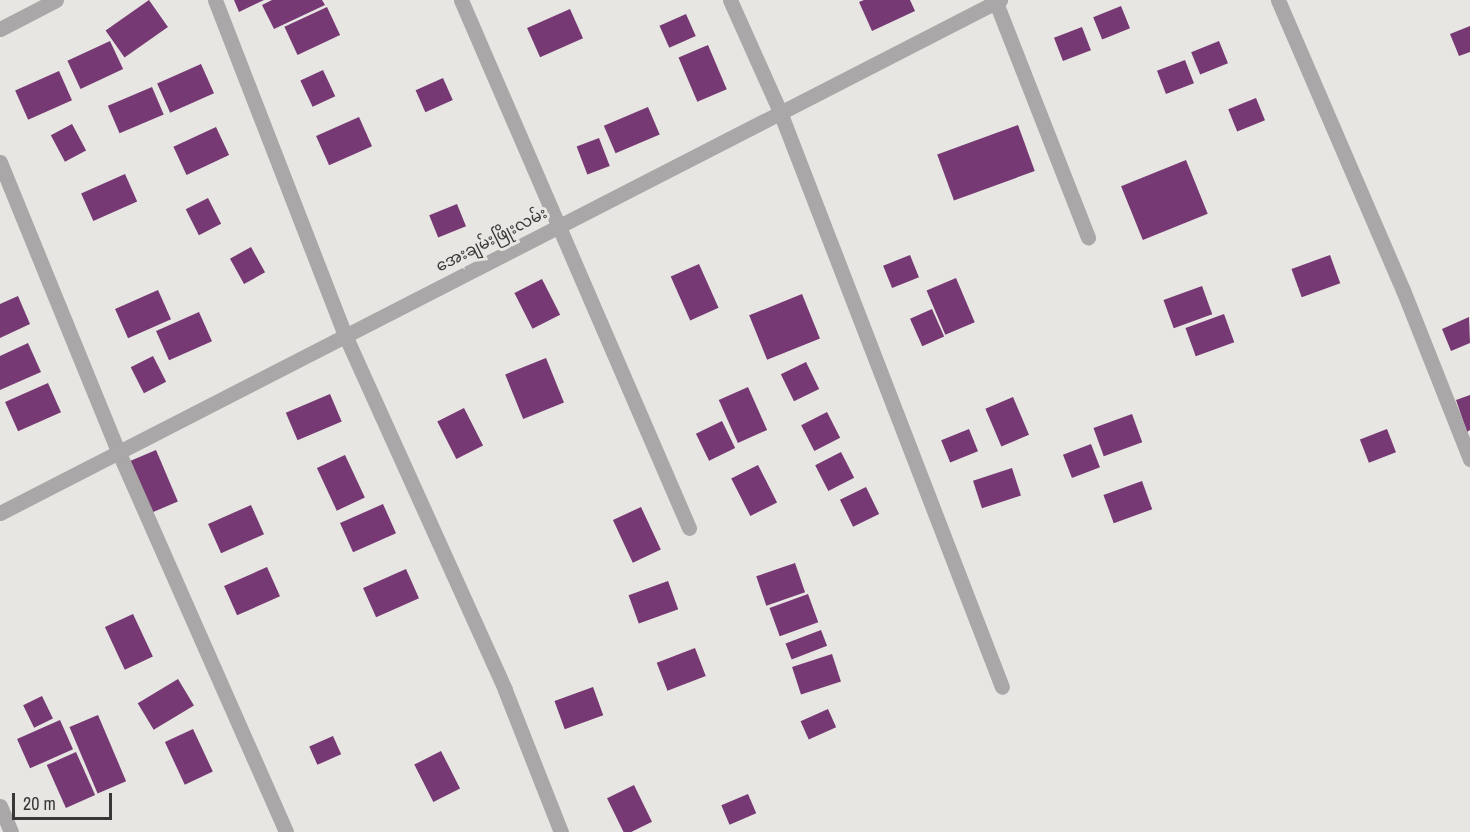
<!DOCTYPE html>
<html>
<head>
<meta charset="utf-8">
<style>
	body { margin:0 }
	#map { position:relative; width:1470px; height:832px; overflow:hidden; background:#e8e6e3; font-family:"Archivo Narrow","Noto Sans Myanmar",sans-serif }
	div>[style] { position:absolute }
	.building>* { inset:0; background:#773974; transform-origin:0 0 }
	.minor>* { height:15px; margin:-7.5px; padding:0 7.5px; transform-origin:7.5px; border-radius:7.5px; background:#a9a7a7 }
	span { translate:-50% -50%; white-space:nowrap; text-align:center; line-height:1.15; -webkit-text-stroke:6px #e8e6e3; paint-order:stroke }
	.street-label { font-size:16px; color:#393837 }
	.scale { position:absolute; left:12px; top:793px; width:100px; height:27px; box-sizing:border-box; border:3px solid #393837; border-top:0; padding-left:8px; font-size:18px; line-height:21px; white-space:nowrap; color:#393837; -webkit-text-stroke:4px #e8e6e3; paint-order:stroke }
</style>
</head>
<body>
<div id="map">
	<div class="building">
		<i style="left:149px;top:0;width:33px;height:53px;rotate:55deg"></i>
		<i style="clip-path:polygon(234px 0,264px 0,239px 12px)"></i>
		<i style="clip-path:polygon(272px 0,322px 0,325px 5px,274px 29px,262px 5px)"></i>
		<i style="clip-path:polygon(864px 0,910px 0,915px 11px,872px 31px,859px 2px)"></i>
		<i style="left:1121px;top:6px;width:24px;height:30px;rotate:68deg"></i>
		<i style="left:327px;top:7px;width:31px;height:47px;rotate:65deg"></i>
		<i style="left:570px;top:9px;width:32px;height:47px;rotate:66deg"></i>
		<i style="left:686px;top:14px;width:24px;height:29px;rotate:66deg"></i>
		<i style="clip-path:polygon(1470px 26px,1470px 52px,1459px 56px,1450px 34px)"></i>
		<i style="left:1082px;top:27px;width:25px;height:30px;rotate:69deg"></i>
		<i style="left:110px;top:41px;width:31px;height:47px;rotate:65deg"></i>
		<i style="left:1219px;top:41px;width:24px;height:30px;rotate:68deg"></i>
		<i style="left:708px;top:45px;width:48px;height:32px;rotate:67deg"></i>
		<i style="left:1185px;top:60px;width:25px;height:30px;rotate:69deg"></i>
		<i style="left:201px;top:64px;width:32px;height:48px;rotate:66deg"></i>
		<i style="left:323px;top:70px;width:29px;height:25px;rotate:65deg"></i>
		<i style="left:59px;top:71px;width:32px;height:48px;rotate:66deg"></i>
		<i style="left:443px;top:78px;width:24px;height:30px;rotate:66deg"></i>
		<i style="left:152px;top:87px;width:30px;height:48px;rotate:67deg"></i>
		<i style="left:1256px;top:98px;width:24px;height:30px;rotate:68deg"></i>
		<i style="left:648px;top:107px;width:30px;height:48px;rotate:67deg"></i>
		<i style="left:359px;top:117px;width:32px;height:47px;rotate:66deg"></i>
		<i style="left:72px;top:124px;width:30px;height:24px;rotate:62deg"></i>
		<i style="left:1018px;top:125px;width:49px;height:86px;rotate:70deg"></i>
		<i style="left:216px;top:127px;width:31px;height:47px;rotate:65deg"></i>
		<i style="left:599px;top:138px;width:30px;height:24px;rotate:69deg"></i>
		<i style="left:1186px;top:160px;width:58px;height:70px;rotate:68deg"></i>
		<i style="left:125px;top:174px;width:30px;height:48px;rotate:66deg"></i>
		<i style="left:208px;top:198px;width:29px;height:25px;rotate:63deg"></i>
		<i style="left:457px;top:204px;width:24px;height:30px;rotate:68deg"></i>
		<i style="left:251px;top:247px;width:29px;height:24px;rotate:61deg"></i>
		<i style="left:910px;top:255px;width:24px;height:29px;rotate:68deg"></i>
		<i style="left:1330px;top:255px;width:30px;height:41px;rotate:70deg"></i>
		<i style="left:699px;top:264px;width:48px;height:31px;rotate:66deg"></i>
		<i style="left:956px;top:278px;width:48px;height:32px;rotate:67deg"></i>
		<i style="left:542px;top:279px;width:40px;height:31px;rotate:63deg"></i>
		<i style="left:1202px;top:286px;width:30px;height:41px;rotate:70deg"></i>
		<i style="left:158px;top:290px;width:32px;height:47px;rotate:66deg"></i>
		<i style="left:802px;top:294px;width:48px;height:57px;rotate:68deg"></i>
		<i style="clip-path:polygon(18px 296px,30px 324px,0 338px,0 304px)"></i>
		<i style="left:932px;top:309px;width:30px;height:24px;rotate:66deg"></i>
		<i style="left:199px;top:312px;width:32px;height:47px;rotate:66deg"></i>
		<i style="left:1224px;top:314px;width:30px;height:41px;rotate:70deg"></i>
		<i style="clip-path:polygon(1469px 317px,1470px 343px,1451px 351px,1442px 329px)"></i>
		<i style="clip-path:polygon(28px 343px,41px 372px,0 390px,0 356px)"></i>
		<i style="left:153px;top:356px;width:29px;height:25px;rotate:63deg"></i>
		<i style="left:546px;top:358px;width:48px;height:44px;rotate:68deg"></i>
		<i style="left:806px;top:362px;width:30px;height:28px;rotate:64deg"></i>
		<i style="left:48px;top:383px;width:32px;height:47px;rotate:66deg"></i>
		<i style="left:748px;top:387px;width:47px;height:32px;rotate:66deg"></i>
		<i style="left:330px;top:394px;width:30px;height:48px;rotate:67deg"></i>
		<i style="clip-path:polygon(1470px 395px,1470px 430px,1467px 432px,1456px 400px)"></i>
		<i style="left:1013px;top:397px;width:41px;height:30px;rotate:67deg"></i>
		<i style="left:464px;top:408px;width:42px;height:30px;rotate:63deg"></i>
		<i style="left:827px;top:412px;width:29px;height:29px;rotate:63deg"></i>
		<i style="left:1132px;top:414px;width:30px;height:41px;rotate:70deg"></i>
		<i style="left:722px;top:421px;width:30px;height:29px;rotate:64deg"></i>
		<i style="left:969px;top:429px;width:24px;height:30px;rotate:68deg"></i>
		<i style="left:1387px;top:429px;width:25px;height:29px;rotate:69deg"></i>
		<i style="left:1091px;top:444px;width:25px;height:30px;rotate:69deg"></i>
		<i style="left:156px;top:450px;width:56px;height:32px;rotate:67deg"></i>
		<i style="left:841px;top:452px;width:29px;height:29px;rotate:63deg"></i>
		<i style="left:345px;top:455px;width:47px;height:31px;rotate:65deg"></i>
		<i style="left:758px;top:465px;width:42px;height:30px;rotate:63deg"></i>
		<i style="left:1012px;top:468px;width:29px;height:41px;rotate:72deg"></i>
		<i style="left:1142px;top:481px;width:30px;height:41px;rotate:70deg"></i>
		<i style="left:866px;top:487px;width:30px;height:29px;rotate:64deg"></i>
		<i style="left:383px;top:504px;width:32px;height:47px;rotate:66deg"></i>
		<i style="left:251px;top:505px;width:32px;height:47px;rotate:66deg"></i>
		<i style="left:641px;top:507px;width:47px;height:31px;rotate:65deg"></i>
		<i style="left:795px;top:563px;width:31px;height:41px;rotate:71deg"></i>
		<i style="left:267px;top:567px;width:32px;height:47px;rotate:66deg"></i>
		<i style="left:406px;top:569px;width:32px;height:47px;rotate:66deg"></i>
		<i style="left:668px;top:581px;width:30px;height:42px;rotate:70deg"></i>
		<i style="left:808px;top:594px;width:30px;height:41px;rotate:70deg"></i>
		<i style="left:133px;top:614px;width:47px;height:31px;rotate:65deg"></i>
		<i style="left:821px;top:630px;width:17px;height:38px;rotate:69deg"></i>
		<i style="left:695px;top:648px;width:30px;height:41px;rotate:69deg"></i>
		<i style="left:832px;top:654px;width:29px;height:42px;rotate:72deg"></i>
		<i style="left:178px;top:679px;width:31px;height:47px;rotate:59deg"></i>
		<i style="left:593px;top:687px;width:30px;height:41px;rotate:70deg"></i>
		<i style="left:42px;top:696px;width:25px;height:21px;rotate:64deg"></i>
		<i style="left:828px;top:709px;width:20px;height:30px;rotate:66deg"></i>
		<i style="left:98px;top:715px;width:72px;height:31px;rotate:67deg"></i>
		<i style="left:60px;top:720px;width:32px;height:47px;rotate:66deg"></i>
		<i style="left:193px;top:729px;width:47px;height:31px;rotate:65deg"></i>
		<i style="left:333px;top:736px;width:20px;height:26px;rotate:66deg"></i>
		<i style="left:441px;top:751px;width:42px;height:30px;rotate:63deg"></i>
		<i style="left:76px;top:752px;width:47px;height:32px;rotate:66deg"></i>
		<i style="left:634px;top:785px;width:41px;height:30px;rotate:64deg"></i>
		<i style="left:748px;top:794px;width:21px;height:29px;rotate:67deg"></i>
	</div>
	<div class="minor">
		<i style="left:215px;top:0;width:359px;rotate:68.8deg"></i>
		<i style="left:345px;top:335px;width:389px;rotate:65.7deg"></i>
		<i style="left:505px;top:690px;width:153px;rotate:68.5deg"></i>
		<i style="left:461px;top:0;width:575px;rotate:66.64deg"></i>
		<i style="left:730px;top:0;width:123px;rotate:65.9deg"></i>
		<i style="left:780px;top:112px;width:616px;rotate:68.89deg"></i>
		<i style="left:995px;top:0;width:255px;rotate:68.6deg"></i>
		<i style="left:1278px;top:0;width:316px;rotate:66.7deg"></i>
		<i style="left:1403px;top:290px;width:182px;rotate:68.4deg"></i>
		<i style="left:0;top:29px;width:63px;rotate:-27.4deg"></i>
		<i style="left:0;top:162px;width:314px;rotate:67.8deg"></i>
		<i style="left:119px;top:453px;width:414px;rotate:66.2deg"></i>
		<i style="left:0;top:513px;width:1124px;rotate:-27.16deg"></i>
		<i style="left:0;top:806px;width:28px;rotate:67deg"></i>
	</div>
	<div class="street-label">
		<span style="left:491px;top:239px;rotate:-27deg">အေးချမ်းဖြိုးလမ်း</span>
	</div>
	<div class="scale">20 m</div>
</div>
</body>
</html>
